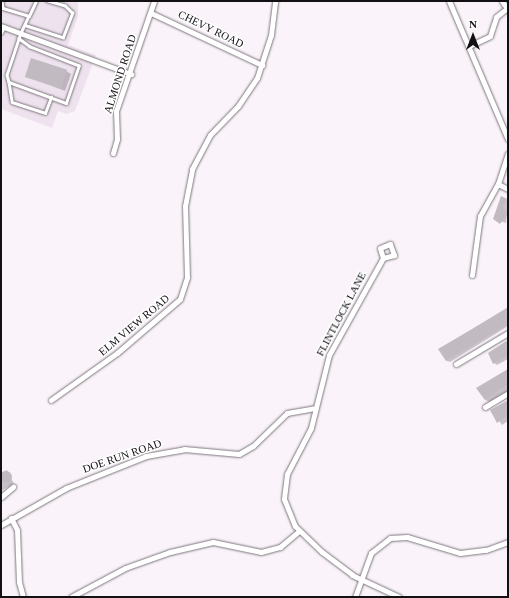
<!DOCTYPE html>
<html>
<head>
<meta charset="utf-8">
<style>
	body { margin:0 }
	#map { position:relative; width:509px; height:598px; overflow:hidden; background:#faf3fa; font-family:Georgia,serif }
	div>[style] { position:absolute }
	.built>* { inset:0; background:#eee2ee }
	.shadow>* { inset:0; background:#0003 }
	.building>* { inset:0; background:#c1bbc1; transform-origin:0 0 }
	.round { border-radius:50% }
	.roads { filter:drop-shadow(0 0 1px #7d777d) drop-shadow(0 0 1px #7d777d) }
	.lane>* { height:2.5px; margin:-1.25px; padding:0 1.25px; transform-origin:1.25px; border-radius:1.25px; background:#fff }
	.street>* { height:5px; margin:-2.5px; padding:0 2.5px; transform-origin:2.5px; border-radius:2.5px; background:#fff }
	span { translate:-50% -50%; white-space:nowrap; text-align:center; line-height:1.15; -webkit-text-stroke:3px #fff; paint-order:stroke }
	.street-label { font-size:11px; color:#121012 }
	.frame { position:absolute; inset:0; border:2px solid #121012; pointer-events:none }
	.north { position:absolute; left:453px; top:16px; width:40px; height:40px; -webkit-text-stroke:3px #fff; paint-order:stroke; rotate:0deg; font-size:11px; font-weight:700; line-height:16px; text-align:center; color:#121012 }
	.north::after { content:''; display:block; margin:auto; width:14px; height:18px; background:#121012; clip-path:polygon(50% 0,100% 100%,50% 72%,0 100%) }
</style>
</head>
<body>
<div id="map">
	<div class="built">
		<i style="clip-path:polygon(1px 1px,78px 1px,78px 17px,68px 45px,96px 55px,75px 111px,66px 114px,58px 111px,52px 128px,1px 109px)"></i>
	</div>
	<div class="shadow">
		<i style="clip-path:polygon(66px 71px,71px 74px,65px 91px,26px 76px)"></i>
		<i style="clip-path:polygon(502px 197px,508px 201px,506px 223px,497px 220px)"></i>
		<i style="clip-path:polygon(508px 307px,508px 326px,450px 362px,447px 361px,440px 349px)"></i>
		<i style="clip-path:polygon(508px 342px,508px 359px,497px 365px,494px 363px)"></i>
		<i style="clip-path:polygon(508px 370px,508px 391px,490px 402px,485px 400px)"></i>
		<i style="clip-path:polygon(508px 400px,508px 421px,502px 425px,491px 410px)"></i>
		<i style="clip-path:polygon(7px 470px,14px 484px,1px 491px,1px 473px)"></i>
	</div>
	<div class="building">
		<i style="left:31px;top:58px;width:38px;height:20px;rotate:18deg"></i>
		<i style="clip-path:polygon(501px 196px,507px 199px,503px 207px,508px 214px,500px 224px,493px 219px)"></i>
		<i style="clip-path:polygon(508px 308px,508px 324px,446px 361px,438px 349px)"></i>
		<i style="clip-path:polygon(508px 340px,508px 355px,493px 364px,488px 353px)"></i>
		<i style="clip-path:polygon(508px 369px,508px 384px,485px 400px,476px 388px)"></i>
		<i style="clip-path:polygon(508px 401px,508px 415px,497px 423px,490px 410px)"></i>
		<i class="round" style="left:0;top:471px;width:12px;height:12px"></i>
	</div>
	<div class="roads">
		<div class="lane">
			<i style="left:2px;top:1px;width:7px;rotate:82deg"></i>
			<i style="left:3px;top:8px;width:27px;rotate:17deg"></i>
			<i style="left:29px;top:16px;width:19px;rotate:115deg"></i>
			<i style="left:21px;top:33px;width:44px;rotate:108.4deg"></i>
			<i style="left:7px;top:75px;width:7px;rotate:74deg"></i>
			<i style="left:9px;top:82px;width:61px;rotate:20.2deg"></i>
			<i style="left:66px;top:103px;width:39px;rotate:-71deg"></i>
			<i style="left:79px;top:66px;width:53px;rotate:-158.8deg"></i>
			<i style="left:30px;top:47px;width:14px;rotate:-144deg"></i>
			<i style="left:29px;top:16px;width:17px;rotate:-65deg"></i>
			<i style="left:25px;top:25px;width:40px;rotate:18deg"></i>
			<i style="left:63px;top:37px;width:26px;rotate:-69deg"></i>
			<i style="left:72px;top:13px;width:10px;rotate:-135deg"></i>
			<i style="left:65px;top:6px;width:19px;rotate:-164deg"></i>
			<i style="left:1px;top:33px;width:7px;rotate:-63deg"></i>
			<i style="left:9px;top:82px;width:20px;rotate:81deg"></i>
			<i style="left:12px;top:102px;width:35px;rotate:18deg"></i>
			<i style="left:45px;top:113px;width:17px;rotate:-69deg"></i>
		</div>
		<div class="street">
			<i style="left:449px;top:1px;width:150px;rotate:66.9deg"></i>
			<i style="left:502px;top:1px;width:11px;rotate:56deg"></i>
			<i style="left:151px;top:13px;width:123px;rotate:25.1deg"></i>
			<i style="left:1px;top:26px;width:139px;rotate:20.3deg"></i>
			<i style="left:469px;top:46px;width:23px;rotate:-25deg"></i>
			<i style="left:490px;top:36px;width:20px;rotate:-72deg"></i>
			<i style="left:496px;top:17px;width:13px;rotate:-39deg"></i>
			<i style="left:113px;top:153px;width:15px;rotate:-74deg"></i>
			<i style="left:117px;top:139px;width:28px;rotate:-92deg"></i>
			<i style="left:116px;top:111px;width:116px;rotate:-70.9deg"></i>
			<i style="left:498px;top:184px;width:11px;rotate:27deg"></i>
			<i style="left:383px;top:258px;width:10px;rotate:-107deg"></i>
			<i style="left:380px;top:248px;width:11px;rotate:-22deg"></i>
			<i style="left:390px;top:244px;width:12px;rotate:70deg"></i>
			<i style="left:394px;top:255px;width:11px;rotate:165deg"></i>
			<i style="left:383px;top:258px;width:111px;rotate:119.1deg"></i>
			<i style="left:329px;top:355px;width:75px;rotate:103.9deg"></i>
			<i style="left:311px;top:428px;width:52px;rotate:117.6deg"></i>
			<i style="left:287px;top:474px;width:25px;rotate:97deg"></i>
			<i style="left:284px;top:499px;width:29px;rotate:68deg"></i>
			<i style="left:295px;top:526px;width:37px;rotate:44deg"></i>
			<i style="left:322px;top:552px;width:38px;rotate:37deg"></i>
			<i style="left:352px;top:575px;width:52px;rotate:25.1deg"></i>
			<i style="left:472px;top:275px;width:60px;rotate:-82.3deg"></i>
			<i style="left:480px;top:216px;width:37px;rotate:-61deg"></i>
			<i style="left:498px;top:184px;width:32px;rotate:-72deg"></i>
			<i style="left:456px;top:364px;width:61px;rotate:-30.8deg"></i>
			<i style="left:51px;top:400px;width:81px;rotate:-35.5deg"></i>
			<i style="left:117px;top:353px;width:83px;rotate:-40.6deg"></i>
			<i style="left:180px;top:299px;width:23px;rotate:-72deg"></i>
			<i style="left:187px;top:277px;width:71px;rotate:-91.6deg"></i>
			<i style="left:185px;top:206px;width:38px;rotate:-79deg"></i>
			<i style="left:192px;top:169px;width:38px;rotate:-62deg"></i>
			<i style="left:210px;top:135px;width:40px;rotate:-46deg"></i>
			<i style="left:238px;top:106px;width:34px;rotate:-56deg"></i>
			<i style="left:257px;top:78px;width:45px;rotate:-72deg"></i>
			<i style="left:271px;top:35px;width:34px;rotate:-83deg"></i>
			<i style="left:485px;top:407px;width:27px;rotate:-31deg"></i>
			<i style="left:1px;top:497px;width:16px;rotate:-40deg"></i>
			<i style="left:11px;top:518px;width:13px;rotate:63deg"></i>
			<i style="left:17px;top:530px;width:52px;rotate:87.8deg"></i>
			<i style="left:19px;top:582px;width:16px;rotate:75deg"></i>
			<i style="left:1px;top:525px;width:75px;rotate:-29.6deg"></i>
			<i style="left:66px;top:488px;width:86px;rotate:-21.8deg"></i>
			<i style="left:146px;top:456px;width:39px;rotate:-10deg"></i>
			<i style="left:184px;top:449px;width:55px;rotate:5.2deg"></i>
			<i style="left:239px;top:454px;width:16px;rotate:-30deg"></i>
			<i style="left:253px;top:446px;width:47px;rotate:-44.1deg"></i>
			<i style="left:287px;top:413px;width:28px;rotate:-10deg"></i>
			<i style="left:71px;top:597px;width:61px;rotate:-28.2deg"></i>
			<i style="left:125px;top:568px;width:48px;rotate:-19.6deg"></i>
			<i style="left:170px;top:552px;width:44px;rotate:-13.1deg"></i>
			<i style="left:213px;top:542px;width:49px;rotate:11.8deg"></i>
			<i style="left:261px;top:552px;width:20px;rotate:-15deg"></i>
			<i style="left:280px;top:547px;width:25px;rotate:-40deg"></i>
			<i style="left:355px;top:597px;width:47px;rotate:-70deg"></i>
			<i style="left:371px;top:553px;width:24px;rotate:-38deg"></i>
			<i style="left:390px;top:538px;width:17px;rotate:-3deg"></i>
			<i style="left:407px;top:537px;width:55px;rotate:16.8deg"></i>
			<i style="left:460px;top:553px;width:26px;rotate:-7deg"></i>
			<i style="left:486px;top:550px;width:23px;rotate:-20deg"></i>
		</div>
	</div>
	<div class="street-label">
		<span style="left:211px;top:29px;rotate:26deg">CHEVY ROAD</span>
		<span style="left:120px;top:74px;rotate:-72deg">ALMOND ROAD</span>
		<span style="left:341px;top:314px;rotate:-62deg">FLINTLOCK LANE</span>
		<span style="left:134px;top:325px;rotate:-40deg">ELM VIEW ROAD</span>
		<span style="left:122px;top:456px;rotate:-19deg">DOE RUN ROAD</span>
	</div>
	<div class="frame"></div>
	<div class="north">N</div>
</div>
</body>
</html>
